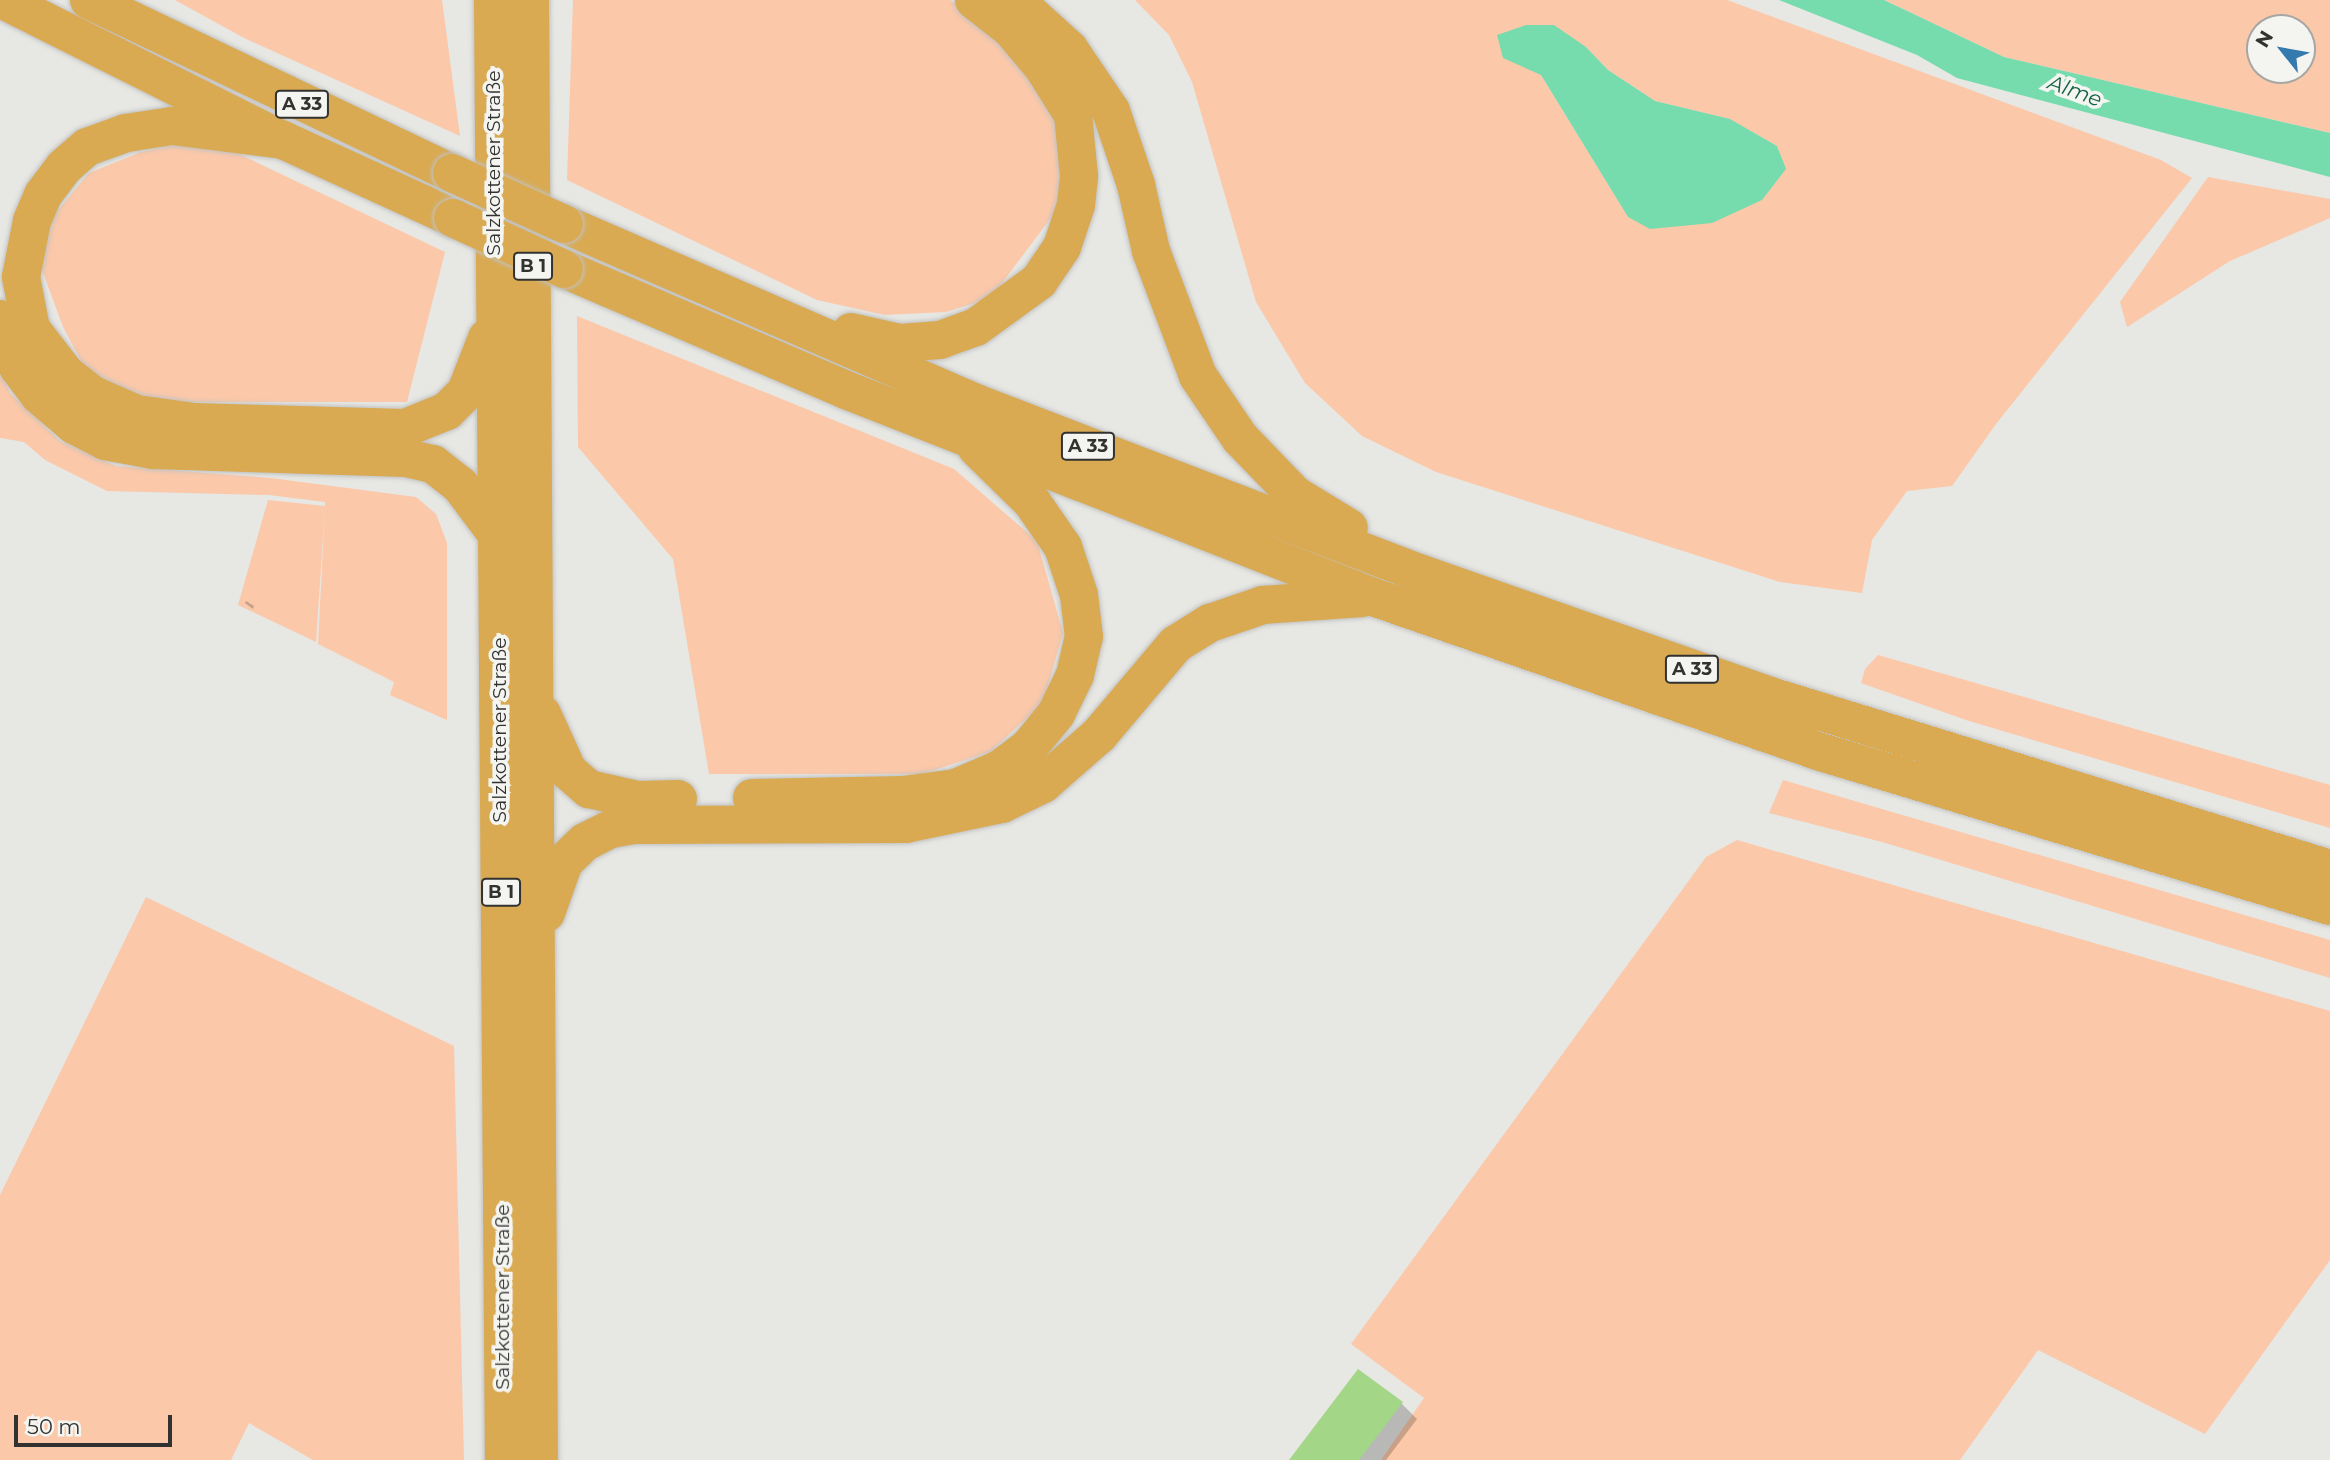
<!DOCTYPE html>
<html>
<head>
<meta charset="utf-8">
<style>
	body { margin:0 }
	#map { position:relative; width:2330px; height:1460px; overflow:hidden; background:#e7e7e4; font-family:Montserrat,sans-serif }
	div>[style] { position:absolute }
	.green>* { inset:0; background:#fbc8a9 }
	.water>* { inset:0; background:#76dcae }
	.shadow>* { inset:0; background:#0003 }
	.building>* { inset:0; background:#a3d687 }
	.roads { filter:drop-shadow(0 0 2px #c2c2c1) drop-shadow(0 0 2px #c2c2c1) }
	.highway>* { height:38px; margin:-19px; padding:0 19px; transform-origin:19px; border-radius:19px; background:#d9aa52 }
	.bridges { filter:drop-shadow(0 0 2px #c2c2c1) drop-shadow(0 0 2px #c2c2c1) }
	.highway-bridge>* { height:38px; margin:-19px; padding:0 19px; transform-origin:19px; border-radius:19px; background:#d9aa52 }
	span { translate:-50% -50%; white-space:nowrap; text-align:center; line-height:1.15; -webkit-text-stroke:7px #f4f4f1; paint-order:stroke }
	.shield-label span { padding:2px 5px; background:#f4f4f1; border:2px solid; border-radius:5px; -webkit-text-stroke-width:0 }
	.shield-label { font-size:18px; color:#323231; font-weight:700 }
	.street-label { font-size:19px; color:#323231 }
	.water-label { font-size:21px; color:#156346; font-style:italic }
	.north { position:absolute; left:2246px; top:14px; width:70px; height:70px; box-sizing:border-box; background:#f4f4f1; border:2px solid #a6a6a4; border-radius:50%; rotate:301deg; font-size:19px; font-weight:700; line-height:28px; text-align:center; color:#323231 }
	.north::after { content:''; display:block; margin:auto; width:24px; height:32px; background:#347aaf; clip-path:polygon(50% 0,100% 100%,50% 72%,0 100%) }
	.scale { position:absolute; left:14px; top:1415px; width:158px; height:32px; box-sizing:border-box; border:4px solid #323231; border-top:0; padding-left:9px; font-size:21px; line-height:24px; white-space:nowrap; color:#323231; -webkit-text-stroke:5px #f4f4f1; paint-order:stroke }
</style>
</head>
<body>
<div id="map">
	<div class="green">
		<i style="clip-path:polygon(175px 0,442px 0,460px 136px,244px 38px)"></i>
		<i style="clip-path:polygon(573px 0,950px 0,981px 21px,1043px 92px,1060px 137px,1062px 203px,991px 298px,946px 312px,885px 315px,817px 300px,567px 180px)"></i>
		<i style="clip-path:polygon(evenodd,1135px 0,1727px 0,2161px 160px,2192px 178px,1996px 424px,1952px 486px,1907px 491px,1872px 540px,1862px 593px,1780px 582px,1436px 472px,1362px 436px,1305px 383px,1256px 302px,1192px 82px,1169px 35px,1135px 0,1586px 47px,1608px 70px,1655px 101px,1729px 119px,1777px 146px,1785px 169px,1628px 217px,1541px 75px,1586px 47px)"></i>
		<i style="clip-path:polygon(evenodd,1884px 0,2330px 0,2330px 133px,2004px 57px,1884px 0,2260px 28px,2302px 28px,2302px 70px,2260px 70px,2260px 28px)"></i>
		<i style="clip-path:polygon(177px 145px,220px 145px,445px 252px,407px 402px,170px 402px,123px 391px,85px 368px,63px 327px,41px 267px,54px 215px,89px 173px,141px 152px)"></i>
		<i style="clip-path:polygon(2208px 177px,2330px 199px,2330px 218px,2230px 261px,2127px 327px,2120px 302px)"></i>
		<i style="clip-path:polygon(577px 316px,954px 469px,1037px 541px,1063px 633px,1043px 703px,990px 752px,922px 774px,709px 774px,673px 559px,578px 447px)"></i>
		<i style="clip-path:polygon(0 370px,10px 393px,60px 441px,116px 466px,271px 478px,416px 497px,436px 514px,447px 543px,447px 720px,390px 695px,394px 682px,318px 644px,325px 508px,316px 642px,238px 605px,268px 500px,325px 506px,325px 502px,269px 495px,107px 491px,45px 460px,24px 442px,0 438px)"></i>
		<i style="clip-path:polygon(1878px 655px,2330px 785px,2330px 828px,1969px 721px,1861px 683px,1865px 669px)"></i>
		<i style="clip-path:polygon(1783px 780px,2330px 940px,2330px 978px,1882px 842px,1769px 813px)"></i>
		<i style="clip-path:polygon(1737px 840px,2330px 1011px,2330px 1260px,2205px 1434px,2038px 1350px,1960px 1460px,1381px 1460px,1424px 1398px,1351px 1344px,1706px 857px)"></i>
		<i style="clip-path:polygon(146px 897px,454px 1046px,464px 1460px,313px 1460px,249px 1423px,231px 1460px,0 1460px,0 1195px)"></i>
	</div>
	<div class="water">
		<i style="clip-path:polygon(1779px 0,1884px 0,2004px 57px,2330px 133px,2330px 177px,1957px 78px,1917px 55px)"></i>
		<i style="clip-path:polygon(1526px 25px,1554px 25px,1586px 47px,1608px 70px,1655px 101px,1730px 119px,1777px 146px,1786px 169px,1762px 200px,1712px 223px,1650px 229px,1628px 217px,1541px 75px,1503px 58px,1497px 35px)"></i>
	</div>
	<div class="shadow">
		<i style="clip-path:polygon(246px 601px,254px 606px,253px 609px,245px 603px)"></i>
		<i style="clip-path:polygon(1401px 1403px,1417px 1419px,1386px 1460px,1291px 1460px)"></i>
	</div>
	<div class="building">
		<i style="clip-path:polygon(1358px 1369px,1403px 1402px,1359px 1460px,1289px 1460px)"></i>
	</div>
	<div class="roads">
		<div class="highway">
			<i style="left:3px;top:0;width:313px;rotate:26.6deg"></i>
			<i style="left:283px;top:140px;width:187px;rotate:24.6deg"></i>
			<i style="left:89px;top:0;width:402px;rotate:25.5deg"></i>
			<i style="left:493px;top:0;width:1460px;rotate:89.57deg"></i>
			<i style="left:530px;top:0;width:1460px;rotate:89.65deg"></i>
			<i style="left:1015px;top:0;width:73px;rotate:42.2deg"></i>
			<i style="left:1069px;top:49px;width:75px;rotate:55.9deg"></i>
			<i style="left:1111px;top:111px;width:78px;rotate:71.3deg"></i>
			<i style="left:1136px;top:185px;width:68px;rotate:77.2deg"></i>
			<i style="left:1151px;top:251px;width:134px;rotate:69.4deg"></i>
			<i style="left:1198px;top:376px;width:75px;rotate:55.9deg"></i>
			<i style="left:1240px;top:438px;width:79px;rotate:46deg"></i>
			<i style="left:1295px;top:495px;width:63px;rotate:31.4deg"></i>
			<i style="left:283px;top:140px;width:112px;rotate:-172.8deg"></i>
			<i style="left:172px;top:126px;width:47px;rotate:171.3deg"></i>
			<i style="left:126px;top:133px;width:41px;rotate:160.3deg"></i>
			<i style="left:87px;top:147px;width:30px;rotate:139deg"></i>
			<i style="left:64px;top:167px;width:35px;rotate:127deg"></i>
			<i style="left:43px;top:195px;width:28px;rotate:113deg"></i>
			<i style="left:32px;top:221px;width:57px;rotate:101.1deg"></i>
			<i style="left:21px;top:277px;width:53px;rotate:79.1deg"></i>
			<i style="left:31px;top:329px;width:57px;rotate:52.1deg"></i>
			<i style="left:66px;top:374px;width:34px;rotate:38deg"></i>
			<i style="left:93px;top:395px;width:48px;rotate:23.4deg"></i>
			<i style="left:137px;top:414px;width:58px;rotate:8deg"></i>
			<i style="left:194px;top:422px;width:211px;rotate:1.6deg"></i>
			<i style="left:405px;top:428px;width:45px;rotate:-22deg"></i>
			<i style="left:447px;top:411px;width:27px;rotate:-45deg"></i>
			<i style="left:466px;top:392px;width:58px;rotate:-68.7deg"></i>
			<i style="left:564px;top:224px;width:449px;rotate:23.5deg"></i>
			<i style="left:976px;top:403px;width:478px;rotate:21deg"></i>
			<i style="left:1422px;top:574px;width:366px;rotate:19.3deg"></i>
			<i style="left:1767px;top:695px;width:589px;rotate:17.17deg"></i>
			<i style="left:564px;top:269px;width:307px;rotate:23.2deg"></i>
			<i style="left:846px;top:390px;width:566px;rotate:21.44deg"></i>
			<i style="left:1373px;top:597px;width:477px;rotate:19.1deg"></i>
			<i style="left:1824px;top:753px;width:529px;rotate:16.82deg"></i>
			<i style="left:0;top:319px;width:51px;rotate:69.4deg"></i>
			<i style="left:18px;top:367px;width:35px;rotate:53deg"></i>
			<i style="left:39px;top:395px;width:46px;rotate:40.6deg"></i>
			<i style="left:74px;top:425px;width:35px;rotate:27deg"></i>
			<i style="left:105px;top:441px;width:49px;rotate:10.6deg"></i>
			<i style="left:153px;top:450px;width:253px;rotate:1.8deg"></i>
			<i style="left:406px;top:458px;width:28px;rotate:13deg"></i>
			<i style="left:433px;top:464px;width:34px;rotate:38deg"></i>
			<i style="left:460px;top:485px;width:65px;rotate:53.1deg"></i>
			<i style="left:851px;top:332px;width:50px;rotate:12.7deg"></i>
			<i style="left:900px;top:343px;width:40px;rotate:-4.3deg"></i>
			<i style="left:940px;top:340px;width:38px;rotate:-20deg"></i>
			<i style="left:976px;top:327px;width:78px;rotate:-36.1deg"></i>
			<i style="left:1039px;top:281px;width:41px;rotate:-55.9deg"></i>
			<i style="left:1062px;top:247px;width:44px;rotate:-71.6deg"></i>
			<i style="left:1076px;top:205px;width:29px;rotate:-84deg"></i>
			<i style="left:1079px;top:176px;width:61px;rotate:-95.6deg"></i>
			<i style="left:1073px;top:115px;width:57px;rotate:-122deg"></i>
			<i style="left:1043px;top:67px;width:50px;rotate:-130.1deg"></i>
			<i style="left:1011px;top:29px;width:47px;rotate:-141.9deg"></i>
			<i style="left:542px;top:714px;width:63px;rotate:65.5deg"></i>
			<i style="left:568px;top:771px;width:28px;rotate:41deg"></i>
			<i style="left:589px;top:789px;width:50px;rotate:12.7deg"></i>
			<i style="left:638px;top:800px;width:40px;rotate:-1.4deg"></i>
			<i style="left:752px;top:798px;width:151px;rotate:-1.1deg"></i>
			<i style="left:903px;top:795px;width:53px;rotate:-7.5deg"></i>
			<i style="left:956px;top:788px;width:48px;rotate:-23.4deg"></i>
			<i style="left:1000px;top:769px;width:36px;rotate:-37deg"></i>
			<i style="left:1029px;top:747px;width:43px;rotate:-50.7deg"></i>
			<i style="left:1056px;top:714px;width:43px;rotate:-64deg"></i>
			<i style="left:1075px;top:675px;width:39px;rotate:-77deg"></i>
			<i style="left:1084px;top:637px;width:42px;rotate:-96.8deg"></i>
			<i style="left:1079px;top:595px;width:51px;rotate:-108.4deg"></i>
			<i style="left:1063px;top:547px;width:55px;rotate:-124.6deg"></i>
			<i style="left:1032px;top:502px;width:78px;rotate:-135.5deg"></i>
			<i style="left:546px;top:913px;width:54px;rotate:-70.6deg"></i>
			<i style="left:564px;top:862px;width:29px;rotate:-44deg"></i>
			<i style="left:585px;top:842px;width:29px;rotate:-27deg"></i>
			<i style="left:611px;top:829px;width:23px;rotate:-10deg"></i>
			<i style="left:634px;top:825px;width:272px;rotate:-0.2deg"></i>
			<i style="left:906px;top:824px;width:98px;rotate:-11.8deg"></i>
			<i style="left:1002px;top:804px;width:46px;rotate:-26deg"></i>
			<i style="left:1043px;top:784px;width:74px;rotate:-41.2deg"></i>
			<i style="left:1099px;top:735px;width:119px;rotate:-49.8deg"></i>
			<i style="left:1176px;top:644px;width:40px;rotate:-32deg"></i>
			<i style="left:1210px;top:623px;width:56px;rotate:-18.8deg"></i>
			<i style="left:1263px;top:605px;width:99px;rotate:-4deg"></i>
		</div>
	</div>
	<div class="bridges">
		<div class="highway-bridge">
			<i style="left:452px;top:173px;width:123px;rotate:24.5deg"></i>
			<i style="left:453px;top:218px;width:122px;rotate:24.7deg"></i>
		</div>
	</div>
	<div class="shield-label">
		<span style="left:302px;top:104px">A 33</span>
		<span style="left:533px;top:266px">B 1</span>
		<span style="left:1088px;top:446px">A 33</span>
		<span style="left:1692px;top:669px">A 33</span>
		<span style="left:501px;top:892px">B 1</span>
	</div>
	<div class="street-label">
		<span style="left:494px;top:163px;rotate:-90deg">Salzkottener Straße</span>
		<span style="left:500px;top:730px;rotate:-90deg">Salzkottener Straße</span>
		<span style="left:503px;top:1297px;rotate:-90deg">Salzkottener Straße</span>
	</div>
	<div class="water-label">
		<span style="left:2075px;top:91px;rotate:20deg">Alme</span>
	</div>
	<div class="north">N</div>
	<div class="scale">50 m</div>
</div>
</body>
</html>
